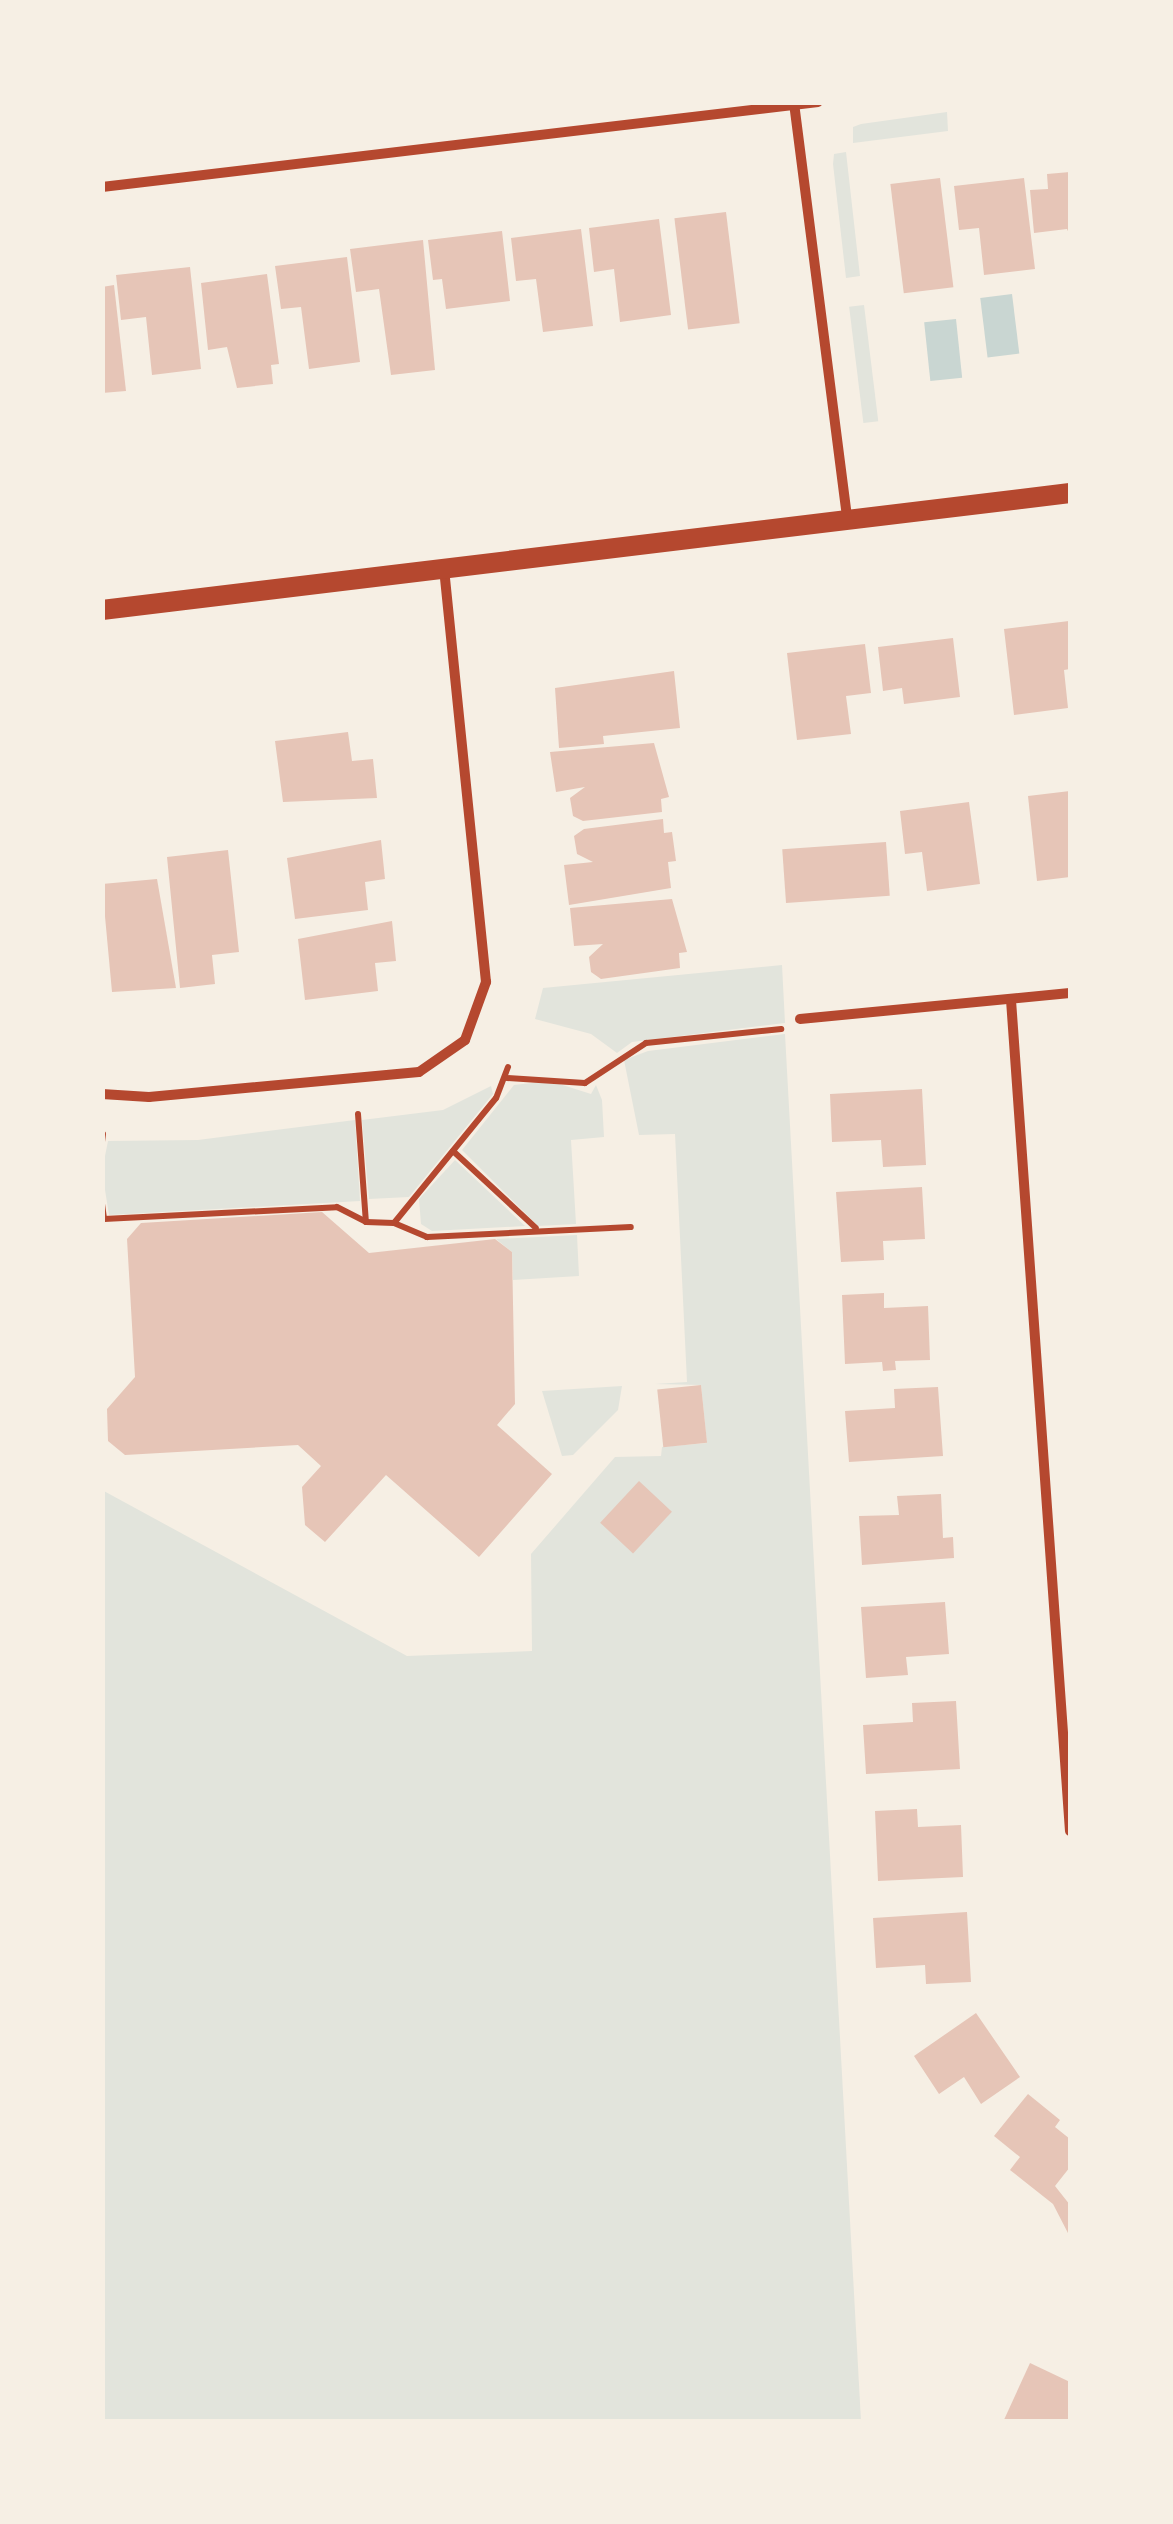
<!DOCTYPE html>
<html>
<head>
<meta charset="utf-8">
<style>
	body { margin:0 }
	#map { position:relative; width:1173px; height:2524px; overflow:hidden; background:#f6efe4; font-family:Poppins,sans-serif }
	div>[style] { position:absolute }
	.green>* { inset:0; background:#e2e4dc; transform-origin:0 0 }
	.water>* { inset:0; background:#c9d6d2; transform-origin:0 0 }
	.building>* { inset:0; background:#e6c5b7; transform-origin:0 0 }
	.path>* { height:6px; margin:-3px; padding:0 3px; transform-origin:3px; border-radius:3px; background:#b5482f }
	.minor>* { height:10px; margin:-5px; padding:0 5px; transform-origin:5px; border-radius:5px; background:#b5482f }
	.secondary>* { height:20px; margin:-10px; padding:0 10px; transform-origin:10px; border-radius:10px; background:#b5482f }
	span { translate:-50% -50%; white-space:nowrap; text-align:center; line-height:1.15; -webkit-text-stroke:8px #f6efe4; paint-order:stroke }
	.frame { position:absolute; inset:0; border:105px solid #f6efe4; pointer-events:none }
</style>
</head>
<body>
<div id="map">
	<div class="green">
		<i style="clip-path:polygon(947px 112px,948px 131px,853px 143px,853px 127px,861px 124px)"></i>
		<i style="clip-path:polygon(846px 152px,860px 276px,846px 278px,833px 164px,834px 154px)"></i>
		<i style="left:864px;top:305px;width:117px;height:15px;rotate:83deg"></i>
		<i style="clip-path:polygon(782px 965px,785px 1023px,632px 1042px,617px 1053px,591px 1034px,535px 1019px,543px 988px)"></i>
		<i style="clip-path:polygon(785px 1034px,861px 2421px,103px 2421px,102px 1490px,407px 1656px,532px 1651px,531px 1554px,615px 1457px,661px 1456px,662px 1447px,707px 1443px,701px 1385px,655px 1384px,687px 1382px,675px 1134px,639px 1135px,624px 1060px,648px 1051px)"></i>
		<i style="clip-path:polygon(550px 1081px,591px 1094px,596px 1085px,602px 1100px,604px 1137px,571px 1140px,576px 1224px,538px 1226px,462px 1150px,514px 1085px)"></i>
		<i style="clip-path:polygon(491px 1086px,493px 1094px,409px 1197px,369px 1199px,362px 1120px,443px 1110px)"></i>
		<i style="clip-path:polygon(355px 1120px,360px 1201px,109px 1215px,102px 1171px,108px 1141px,198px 1140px)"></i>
		<i style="clip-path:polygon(455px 1160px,525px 1226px,432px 1231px,421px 1224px,419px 1199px)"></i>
		<i style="clip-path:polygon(577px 1235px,579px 1276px,513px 1280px,512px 1252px,496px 1239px)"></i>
		<i style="clip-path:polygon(622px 1386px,618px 1410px,573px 1455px,562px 1456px,542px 1391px)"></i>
	</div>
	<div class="water">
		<i style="left:1012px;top:294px;width:60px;height:32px;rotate:83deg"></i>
		<i style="left:956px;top:319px;width:59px;height:32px;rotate:84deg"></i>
	</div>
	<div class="building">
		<i style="clip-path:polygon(1070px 172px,1070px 236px,1067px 229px,1034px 233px,1030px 190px,1048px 189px,1047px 174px)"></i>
		<i style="left:940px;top:178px;width:110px;height:50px;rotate:83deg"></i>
		<i style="clip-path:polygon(1024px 178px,1035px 269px,984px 275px,979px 228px,959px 230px,954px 186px)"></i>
		<i style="left:726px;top:212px;width:112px;height:52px;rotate:83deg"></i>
		<i style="clip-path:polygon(659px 219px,671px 315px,620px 322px,614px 269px,594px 272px,589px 228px)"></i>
		<i style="clip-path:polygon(581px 229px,593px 326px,543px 332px,536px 279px,516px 281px,511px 238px)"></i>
		<i style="clip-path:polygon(502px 231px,510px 301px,446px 309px,442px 279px,433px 280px,428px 240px)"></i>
		<i style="clip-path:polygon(423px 240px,435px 370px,391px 375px,379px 289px,356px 292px,350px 249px)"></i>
		<i style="clip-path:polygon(347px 257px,360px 362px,309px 369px,301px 307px,281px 309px,275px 266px)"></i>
		<i style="clip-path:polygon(190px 267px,201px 369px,152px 375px,146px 317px,121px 320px,116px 275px)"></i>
		<i style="clip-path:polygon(267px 274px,279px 364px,271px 365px,273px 384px,237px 388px,227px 347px,208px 350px,201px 283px)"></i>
		<i style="clip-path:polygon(114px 285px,126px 391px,102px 393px,102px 287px)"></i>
		<i style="clip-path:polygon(1069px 621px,1070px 669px,1064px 670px,1068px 708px,1014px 715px,1004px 629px)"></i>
		<i style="clip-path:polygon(953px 638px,960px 697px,904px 704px,902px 688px,883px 691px,878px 647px)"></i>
		<i style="clip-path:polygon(865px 644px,871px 693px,846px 696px,851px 734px,797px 740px,787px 653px)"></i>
		<i style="clip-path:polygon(674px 671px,680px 728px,603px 736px,604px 744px,559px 748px,555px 688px)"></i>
		<i style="clip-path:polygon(348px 732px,352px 761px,373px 759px,377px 798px,283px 802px,275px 741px)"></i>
		<i style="clip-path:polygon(654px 743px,669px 797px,661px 799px,662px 812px,583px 821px,573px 816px,570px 798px,585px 787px,556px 792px,550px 752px)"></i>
		<i style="clip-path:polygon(1070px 791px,1070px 877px,1037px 881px,1028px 796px)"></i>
		<i style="clip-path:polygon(969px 802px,980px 884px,927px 891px,922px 852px,905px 854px,900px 811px)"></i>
		<i style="clip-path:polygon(663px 819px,664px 833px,672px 832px,676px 861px,668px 862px,671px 888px,569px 905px,564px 865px,593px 862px,577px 854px,574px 836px,584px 829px)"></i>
		<i style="clip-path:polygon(381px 840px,385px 879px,365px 882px,368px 910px,295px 919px,287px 858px)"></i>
		<i style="left:886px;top:842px;width:54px;height:104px;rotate:86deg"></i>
		<i style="clip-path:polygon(228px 850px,239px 952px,212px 955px,215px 984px,180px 988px,167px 857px)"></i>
		<i style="clip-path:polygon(157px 879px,176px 988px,112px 992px,102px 884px)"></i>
		<i style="clip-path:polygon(672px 899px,687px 952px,679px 953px,680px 968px,601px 979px,591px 972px,589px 957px,603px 944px,574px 946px,570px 908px)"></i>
		<i style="clip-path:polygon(392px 921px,396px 961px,375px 963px,378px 991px,305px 1000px,298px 939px)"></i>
		<i style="clip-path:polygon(922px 1089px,926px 1165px,883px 1167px,881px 1140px,832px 1142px,830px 1094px)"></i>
		<i style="clip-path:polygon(922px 1187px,925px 1239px,883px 1241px,884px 1260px,841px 1262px,836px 1192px)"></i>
		<i style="clip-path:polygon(322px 1212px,369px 1253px,495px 1239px,512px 1252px,515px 1404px,497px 1425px,552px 1474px,479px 1557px,386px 1475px,325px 1542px,305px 1525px,302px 1487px,321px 1466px,298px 1445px,125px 1455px,108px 1441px,107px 1409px,135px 1377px,127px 1239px,141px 1223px)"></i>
		<i style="clip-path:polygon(884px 1293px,884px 1308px,928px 1306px,930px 1360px,895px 1361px,896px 1370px,883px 1371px,882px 1362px,845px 1364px,842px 1295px)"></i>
		<i style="left:701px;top:1385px;width:58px;height:44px;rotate:84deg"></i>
		<i style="clip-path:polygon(938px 1387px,943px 1456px,849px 1462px,845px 1411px,895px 1408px,894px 1389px)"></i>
		<i style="left:639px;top:1481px;width:45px;height:57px;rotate:43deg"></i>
		<i style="clip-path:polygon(941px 1494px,943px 1538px,953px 1537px,954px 1558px,862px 1565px,859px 1516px,899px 1515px,897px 1496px)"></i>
		<i style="clip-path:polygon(945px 1602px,949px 1654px,906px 1657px,908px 1675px,866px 1678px,861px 1607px)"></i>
		<i style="clip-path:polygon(956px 1701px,960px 1769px,866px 1774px,863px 1725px,913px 1722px,912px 1703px)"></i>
		<i style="clip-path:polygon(917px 1809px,918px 1827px,961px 1825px,963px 1877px,878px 1881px,875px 1811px)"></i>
		<i style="clip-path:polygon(967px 1912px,971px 1982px,926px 1984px,925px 1965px,876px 1968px,873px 1918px)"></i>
		<i style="clip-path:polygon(976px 2013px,1020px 2077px,981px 2104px,964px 2077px,939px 2094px,914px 2056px)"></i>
		<i style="clip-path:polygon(1028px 2094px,1060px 2120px,1055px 2127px,1070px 2139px,1070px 2167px,1055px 2186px,1070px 2205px,1070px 2237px,1053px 2204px,1010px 2170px,1020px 2157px,994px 2136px)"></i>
		<i style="clip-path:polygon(1030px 2363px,1070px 2382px,1070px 2422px,1003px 2422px)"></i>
	</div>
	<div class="path">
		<i style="left:508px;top:1067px;width:33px;rotate:111deg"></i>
		<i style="left:496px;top:1098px;width:161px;rotate:129.2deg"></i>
		<i style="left:394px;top:1223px;width:36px;rotate:23deg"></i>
		<i style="left:427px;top:1237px;width:204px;rotate:-2.8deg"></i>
		<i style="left:507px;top:1078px;width:78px;rotate:3.7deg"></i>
		<i style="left:585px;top:1083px;width:73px;rotate:-33.3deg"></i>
		<i style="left:646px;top:1043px;width:136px;rotate:-5.9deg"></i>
		<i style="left:358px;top:1114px;width:108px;rotate:85.8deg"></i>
		<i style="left:366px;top:1222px;width:28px;rotate:2deg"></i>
		<i style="left:102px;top:1142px;width:8px;rotate:-83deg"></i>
		<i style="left:453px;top:1151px;width:113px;rotate:42.9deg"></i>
		<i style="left:102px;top:1204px;width:15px;rotate:82deg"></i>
		<i style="left:104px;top:1219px;width:233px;rotate:-2.9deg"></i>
		<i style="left:337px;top:1207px;width:33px;rotate:27deg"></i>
	</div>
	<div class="minor">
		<i style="left:794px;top:103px;width:419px;rotate:82.7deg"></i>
		<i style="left:102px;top:187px;width:721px;rotate:-6.77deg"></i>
		<i style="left:1011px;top:1000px;width:833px;rotate:85.94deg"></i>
		<i style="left:800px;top:1019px;width:271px;rotate:-5.5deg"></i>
		<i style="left:102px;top:1094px;width:47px;rotate:3.7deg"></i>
		<i style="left:149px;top:1097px;width:271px;rotate:-5.3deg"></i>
		<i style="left:419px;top:1072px;width:56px;rotate:-34.8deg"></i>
		<i style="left:465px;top:1040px;width:62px;rotate:-70.1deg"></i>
		<i style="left:486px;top:982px;width:414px;rotate:-95.8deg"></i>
	</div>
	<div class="secondary">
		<i style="left:102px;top:610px;width:975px;rotate:-6.89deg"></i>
	</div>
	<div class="frame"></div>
</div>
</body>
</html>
